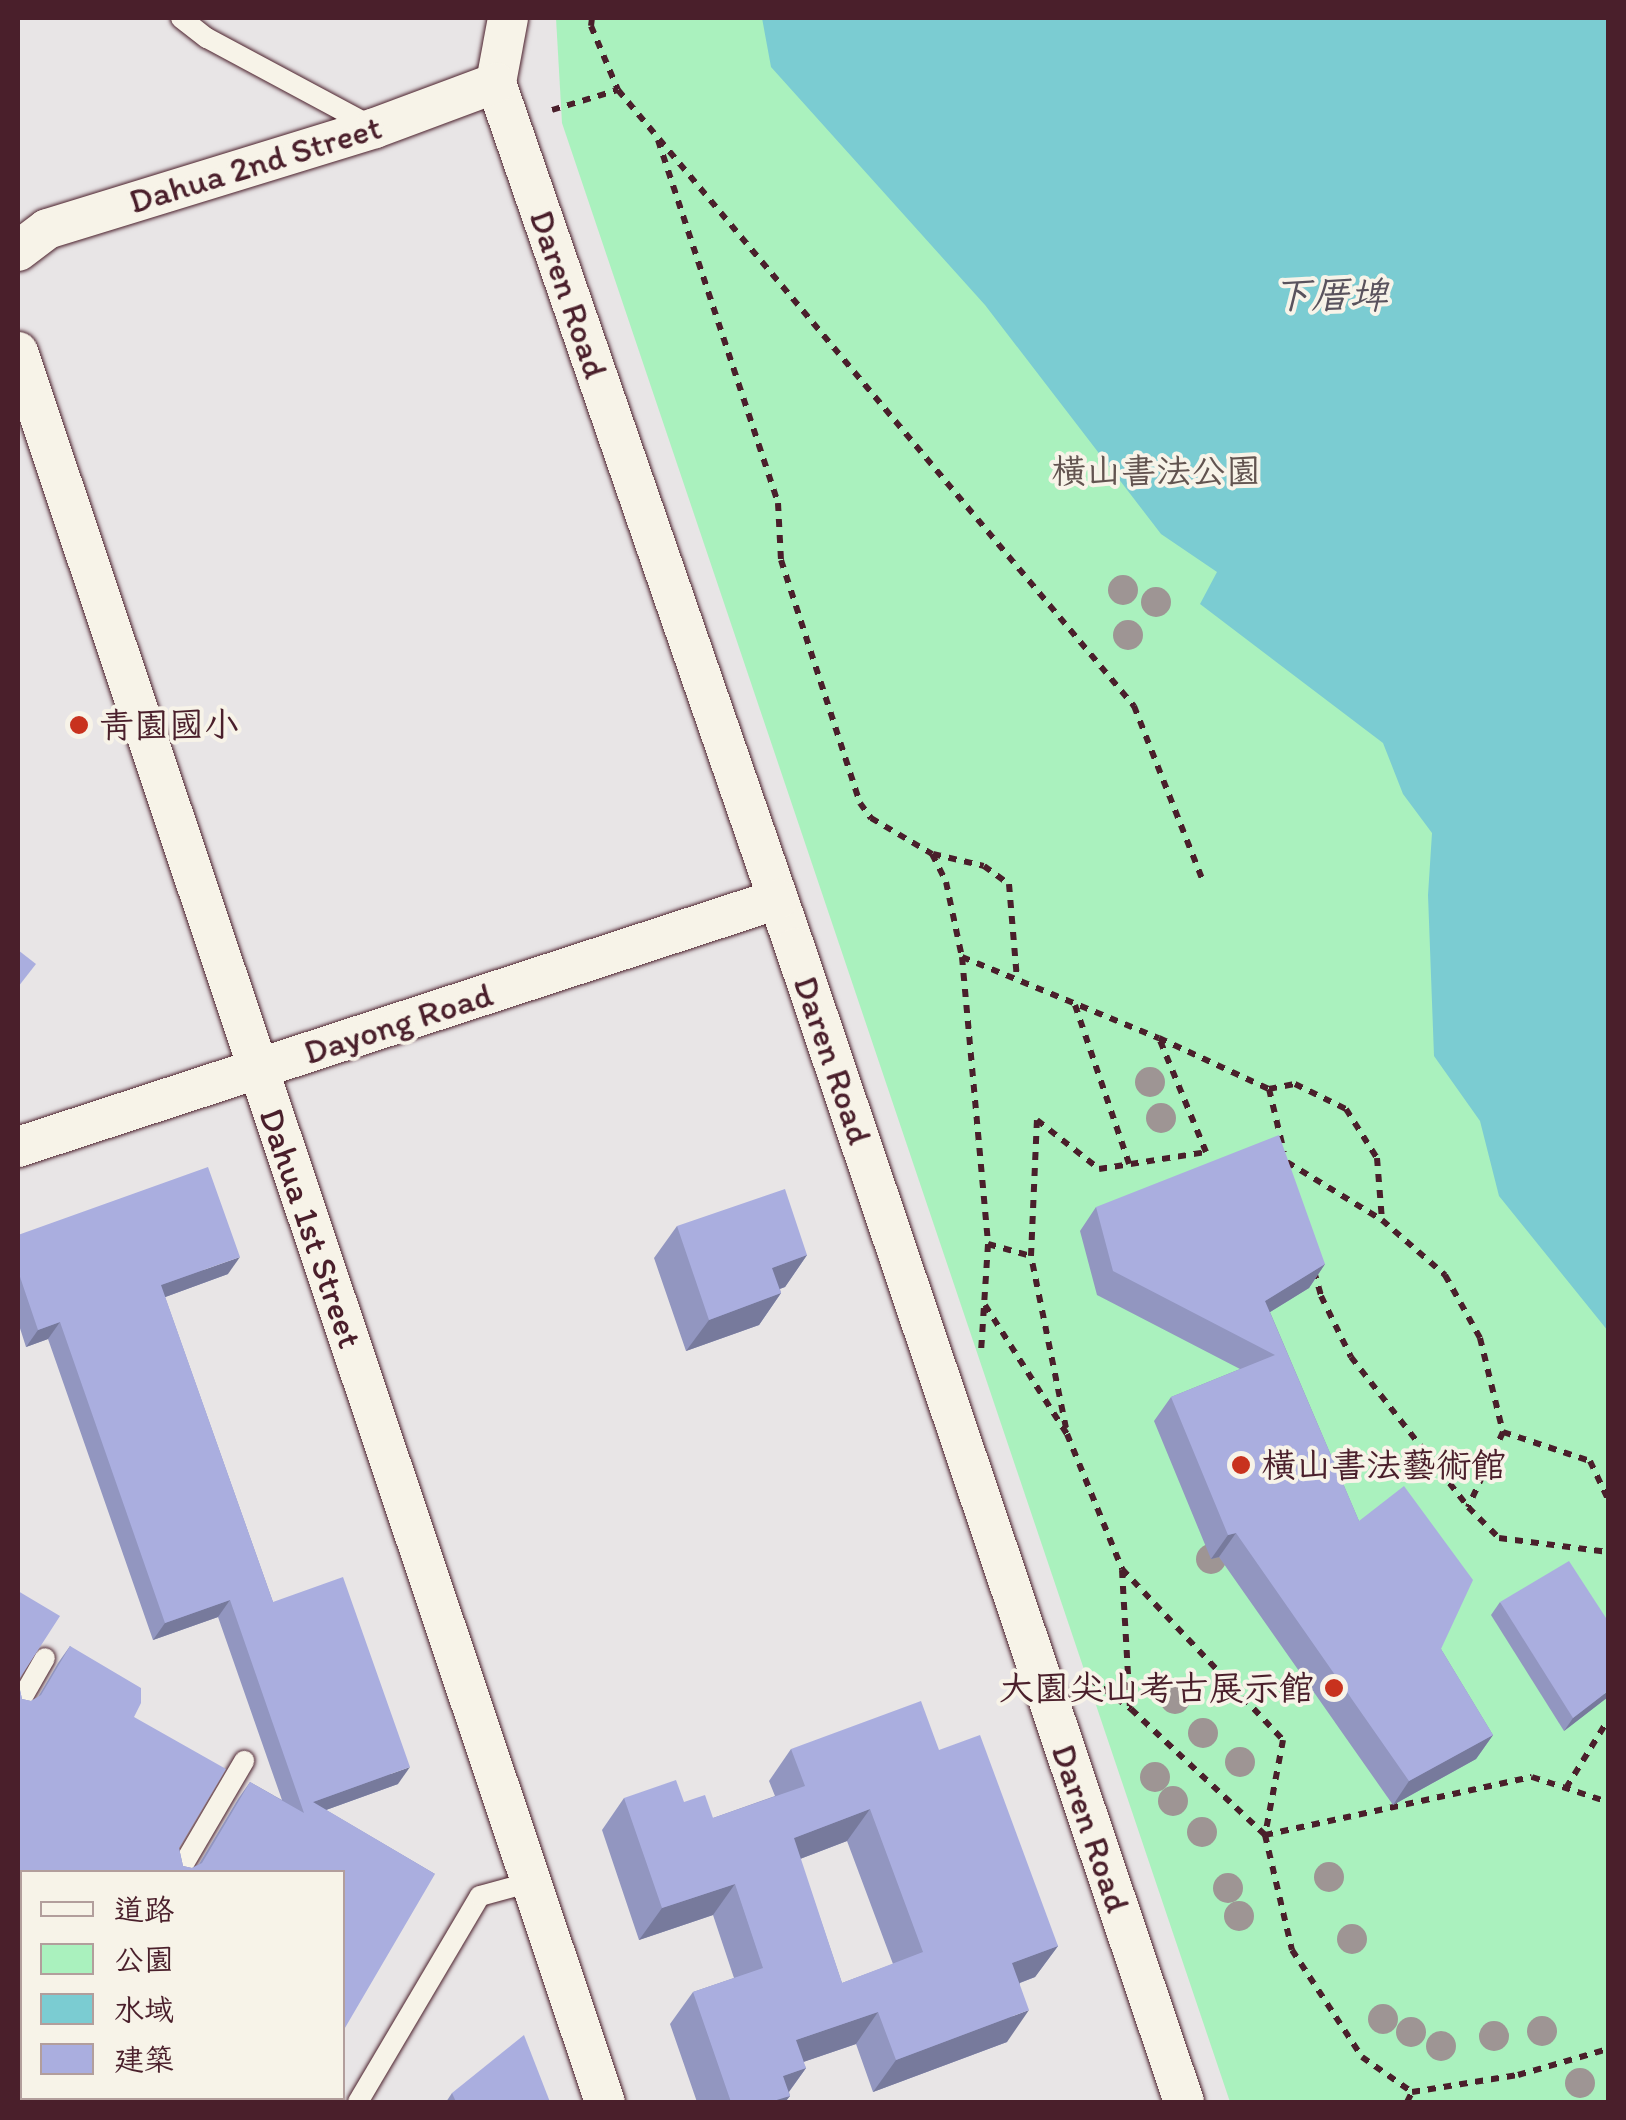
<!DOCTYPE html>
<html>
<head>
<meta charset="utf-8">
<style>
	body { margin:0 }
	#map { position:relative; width:1626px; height:2120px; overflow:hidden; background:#e8e5e6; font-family:Itim,"LXGW WenKai TC",sans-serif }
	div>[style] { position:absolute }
	.green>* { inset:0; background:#aaf1be }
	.water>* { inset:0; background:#7bccd2 }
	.path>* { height:6px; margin-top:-3px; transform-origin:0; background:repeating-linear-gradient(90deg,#4a1f2b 0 8px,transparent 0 16px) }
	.roads { filter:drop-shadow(0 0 2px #4a1f2b) drop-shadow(0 0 2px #4a1f2b) }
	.lane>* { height:20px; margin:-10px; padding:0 10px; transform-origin:10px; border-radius:10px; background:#f7f3e8 }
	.street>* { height:40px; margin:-20px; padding:0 20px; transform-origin:20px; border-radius:20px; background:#f7f3e8 }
	.trees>* { width:30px; height:30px; margin:-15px; border-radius:50%; background:#9e9594 }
	.wall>* { inset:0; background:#9296c0 }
	.shaded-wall>* { inset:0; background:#777a9c }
	.building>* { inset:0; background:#aaaedf }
	.dots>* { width:28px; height:28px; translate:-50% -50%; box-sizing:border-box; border:5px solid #f7f3e8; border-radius:50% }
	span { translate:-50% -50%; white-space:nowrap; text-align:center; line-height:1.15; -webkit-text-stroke:8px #f7f3e8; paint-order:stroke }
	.street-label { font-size:35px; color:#4a1f2b }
	.park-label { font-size:35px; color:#625450 }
	.poi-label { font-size:35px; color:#4a1f2b }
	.left { translate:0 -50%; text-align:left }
	.right { translate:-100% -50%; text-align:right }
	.water-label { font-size:38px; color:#59535d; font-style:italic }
	.frame { position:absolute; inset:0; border:20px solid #4a1f2b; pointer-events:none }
	.legend { position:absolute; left:20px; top:1870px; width:325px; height:230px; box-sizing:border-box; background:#f7f3e8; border:2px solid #b29e9c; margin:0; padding:12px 18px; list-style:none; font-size:30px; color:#4a1f2b }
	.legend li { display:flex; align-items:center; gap:20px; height:50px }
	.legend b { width:50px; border:2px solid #b29e9c }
</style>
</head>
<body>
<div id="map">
	<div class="green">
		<i style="clip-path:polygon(556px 18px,1608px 18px,1608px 2102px,1230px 2102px,562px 123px)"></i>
	</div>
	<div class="water">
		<i style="clip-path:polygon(762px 18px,1608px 18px,1608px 1331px,1499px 1196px,1480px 1121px,1434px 1056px,1428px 895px,1432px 833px,1403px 794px,1383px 743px,1200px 604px,1217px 572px,1161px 534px,985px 305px,771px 67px)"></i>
	</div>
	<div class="path">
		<i style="left:592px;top:18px;width:8px;rotate:97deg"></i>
		<i style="left:591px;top:26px;width:69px;rotate:67.1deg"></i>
		<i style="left:618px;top:90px;width:804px;rotate:50.05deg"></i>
		<i style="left:1134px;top:706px;width:191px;rotate:68.5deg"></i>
		<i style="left:552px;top:110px;width:69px;rotate:-16.9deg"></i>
		<i style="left:658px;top:140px;width:382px;rotate:71.7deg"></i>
		<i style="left:778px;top:503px;width:57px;rotate:87deg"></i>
		<i style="left:781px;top:560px;width:256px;rotate:72deg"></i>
		<i style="left:860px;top:803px;width:19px;rotate:54deg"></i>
		<i style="left:871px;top:818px;width:71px;rotate:30.5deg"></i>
		<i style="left:932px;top:854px;width:31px;rotate:63deg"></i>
		<i style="left:946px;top:882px;width:77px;rotate:78deg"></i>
		<i style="left:962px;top:957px;width:288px;rotate:84.8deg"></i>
		<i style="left:988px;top:1244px;width:108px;rotate:93.7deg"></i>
		<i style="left:933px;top:854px;width:52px;rotate:13.2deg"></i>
		<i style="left:984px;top:866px;width:31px;rotate:36deg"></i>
		<i style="left:1009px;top:884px;width:95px;rotate:85.2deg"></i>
		<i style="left:962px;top:957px;width:213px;rotate:22.4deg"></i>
		<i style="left:1159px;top:1038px;width:121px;rotate:24.9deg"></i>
		<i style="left:1269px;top:1089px;width:26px;rotate:-11deg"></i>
		<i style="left:1295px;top:1084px;width:57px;rotate:26.1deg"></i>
		<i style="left:1346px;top:1109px;width:58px;rotate:57.7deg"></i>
		<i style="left:1377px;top:1158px;width:62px;rotate:85.4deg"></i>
		<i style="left:1075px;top:1005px;width:168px;rotate:71.2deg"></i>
		<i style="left:1269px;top:1089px;width:65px;rotate:76.6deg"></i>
		<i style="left:1287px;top:1162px;width:111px;rotate:31.4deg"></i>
		<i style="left:1382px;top:1220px;width:84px;rotate:41.1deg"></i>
		<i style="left:1445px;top:1275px;width:72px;rotate:60.9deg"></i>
		<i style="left:1480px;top:1338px;width:97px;rotate:76.3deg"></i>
		<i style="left:1503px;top:1432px;width:83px;rotate:115deg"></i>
		<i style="left:988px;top:1244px;width:45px;rotate:15.6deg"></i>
		<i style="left:1314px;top:1271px;width:26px;rotate:74deg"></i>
		<i style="left:1321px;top:1296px;width:68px;rotate:63.8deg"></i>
		<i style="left:1351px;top:1357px;width:190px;rotate:52deg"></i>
		<i style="left:1468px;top:1507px;width:44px;rotate:45deg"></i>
		<i style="left:1499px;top:1538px;width:110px;rotate:7.3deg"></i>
		<i style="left:985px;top:1305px;width:153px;rotate:57.6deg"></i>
		<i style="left:1067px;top:1434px;width:146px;rotate:67.8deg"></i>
		<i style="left:1122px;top:1569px;width:235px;rotate:46.7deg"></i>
		<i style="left:1283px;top:1740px;width:97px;rotate:100.7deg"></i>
		<i style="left:1265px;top:1835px;width:118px;rotate:76.8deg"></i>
		<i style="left:1292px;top:1950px;width:128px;rotate:56.8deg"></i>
		<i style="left:1362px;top:2057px;width:61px;rotate:35deg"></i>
		<i style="left:1066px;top:1428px;width:176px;rotate:-101.5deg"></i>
		<i style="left:1031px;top:1256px;width:136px;rotate:-87.5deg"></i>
		<i style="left:1037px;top:1120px;width:79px;rotate:38.3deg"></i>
		<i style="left:1099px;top:1169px;width:108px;rotate:-9deg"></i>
		<i style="left:1206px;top:1152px;width:123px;rotate:-112.4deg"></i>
		<i style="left:1503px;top:1432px;width:92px;rotate:18.4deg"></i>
		<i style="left:1590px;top:1461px;width:42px;rotate:64.7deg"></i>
		<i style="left:1122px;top:1570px;width:138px;rotate:86.7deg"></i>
		<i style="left:1090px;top:1679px;width:51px;rotate:36.2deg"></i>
		<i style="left:1131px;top:1709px;width:184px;rotate:43.2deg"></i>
		<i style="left:1265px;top:1835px;width:273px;rotate:-12.3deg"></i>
		<i style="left:1532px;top:1777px;width:80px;rotate:18.2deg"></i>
		<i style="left:1566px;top:1788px;width:80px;rotate:-58.3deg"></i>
		<i style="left:1407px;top:2102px;width:11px;rotate:-63deg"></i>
		<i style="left:1412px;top:2092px;width:107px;rotate:-9.1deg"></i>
		<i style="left:1518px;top:2075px;width:94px;rotate:-16.1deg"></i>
	</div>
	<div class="roads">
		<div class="lane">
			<i style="left:181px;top:18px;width:33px;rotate:38deg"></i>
			<i style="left:207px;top:38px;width:188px;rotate:28.2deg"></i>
			<i style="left:18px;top:1705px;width:54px;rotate:-60.1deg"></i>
			<i style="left:179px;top:1872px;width:129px;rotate:-59.6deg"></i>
			<i style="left:358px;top:2102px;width:239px;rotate:-59.4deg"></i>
			<i style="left:480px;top:1896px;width:53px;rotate:-15.4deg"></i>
		</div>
		<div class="street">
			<i style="left:508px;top:18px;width:66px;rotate:100.5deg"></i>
			<i style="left:496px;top:83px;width:915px;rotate:70.93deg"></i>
			<i style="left:795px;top:948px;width:1218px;rotate:71.37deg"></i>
			<i style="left:18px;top:251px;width:36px;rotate:-37deg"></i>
			<i style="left:47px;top:229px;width:343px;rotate:-17.1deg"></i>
			<i style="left:375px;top:128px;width:129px;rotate:-20.4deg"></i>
			<i style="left:18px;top:352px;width:1846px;rotate:71.46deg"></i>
			<i style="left:18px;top:1147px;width:799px;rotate:-18.07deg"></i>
		</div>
	</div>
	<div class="trees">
		<i style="left:1123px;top:590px"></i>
		<i style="left:1156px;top:602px"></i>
		<i style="left:1128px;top:635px"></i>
		<i style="left:1150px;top:1082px"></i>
		<i style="left:1161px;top:1118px"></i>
		<i style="left:1211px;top:1559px"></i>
		<i style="left:1175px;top:1699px"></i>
		<i style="left:1203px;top:1733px"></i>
		<i style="left:1240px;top:1762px"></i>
		<i style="left:1155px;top:1777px"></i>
		<i style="left:1173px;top:1801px"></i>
		<i style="left:1202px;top:1832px"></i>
		<i style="left:1329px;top:1877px"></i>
		<i style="left:1228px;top:1888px"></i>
		<i style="left:1239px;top:1916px"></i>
		<i style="left:1352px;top:1939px"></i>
		<i style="left:1383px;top:2019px"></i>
		<i style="left:1542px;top:2031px"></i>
		<i style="left:1411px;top:2032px"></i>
		<i style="left:1494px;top:2036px"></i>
		<i style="left:1441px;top:2046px"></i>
		<i style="left:1580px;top:2083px"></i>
	</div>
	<div class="wall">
		<i style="clip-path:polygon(1096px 1207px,1325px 1264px,1309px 1288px,1270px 1312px,1359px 1521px,1441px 1649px,1493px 1735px,1476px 1759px,1393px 1805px,1219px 1557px,1211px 1559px,1154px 1421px,1171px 1397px,1240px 1369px,1097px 1295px,1080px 1231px)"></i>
		<i style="clip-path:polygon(677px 1226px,807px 1255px,785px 1287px,780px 1289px,781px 1293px,759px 1325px,686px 1351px,654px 1258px)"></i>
		<i style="clip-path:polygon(18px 1235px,228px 1274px,165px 1297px,273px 1602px,398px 1784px,326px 1810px,435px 1874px,22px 1872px,18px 2102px,18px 1681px,22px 1699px,31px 1701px,38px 1697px,58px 1663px,70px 1646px,134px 1717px,179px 1848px,183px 1866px,192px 1868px,199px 1864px,238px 1799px,250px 1782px,282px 1800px,218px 1617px,153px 1640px,48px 1339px,26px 1347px,18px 1322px)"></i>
		<i style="clip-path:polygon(1500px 1602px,1608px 1697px,1564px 1731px,1491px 1615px)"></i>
		<i style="clip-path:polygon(evenodd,791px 1749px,939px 1750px,1058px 1946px,1035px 1977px,1020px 1983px,1007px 2042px,873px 2092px,856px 2044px,803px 2062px,806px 2068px,789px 2092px,790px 2096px,785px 2102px,697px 2102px,670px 2024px,693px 1992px,734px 1978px,713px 1915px,639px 1940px,602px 1830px,624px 1798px,684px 1802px,713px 1818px,775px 1796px,769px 1781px,791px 1749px,847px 1841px,893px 1964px,842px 1983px,800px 1859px,847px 1841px)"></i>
		<i style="clip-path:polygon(452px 2093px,550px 2102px,446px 2102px)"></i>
	</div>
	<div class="shaded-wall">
		<i style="clip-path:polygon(807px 1255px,785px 1287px,750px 1299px,772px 1268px)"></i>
		<i style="clip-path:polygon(240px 1257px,228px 1274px,149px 1303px,161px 1285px)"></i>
		<i style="clip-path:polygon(1325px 1264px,1309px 1288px,1249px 1325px,1265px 1301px)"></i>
		<i style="clip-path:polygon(781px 1293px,759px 1325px,686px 1351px,709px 1320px)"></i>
		<i style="clip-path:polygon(60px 1322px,48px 1339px,26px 1347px,38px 1330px)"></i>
		<i style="clip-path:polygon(1236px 1533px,1219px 1557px,1211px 1559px,1228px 1535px)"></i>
		<i style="clip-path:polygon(230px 1600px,218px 1617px,153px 1640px,165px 1623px)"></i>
		<i style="clip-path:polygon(1608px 1691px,1608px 1697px,1564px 1731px,1573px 1718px)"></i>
		<i style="clip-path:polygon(1493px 1735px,1476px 1759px,1393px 1805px,1409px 1781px)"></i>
		<i style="clip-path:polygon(410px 1767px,398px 1784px,301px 1819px,313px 1802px)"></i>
		<i style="clip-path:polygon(870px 1809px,847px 1841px,771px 1870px,794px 1838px)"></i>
		<i style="clip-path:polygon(735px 1884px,713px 1915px,639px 1940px,662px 1908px)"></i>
		<i style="clip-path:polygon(1058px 1946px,1035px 1977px,990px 1994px,1012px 1963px)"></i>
		<i style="clip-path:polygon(1029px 2010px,1007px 2042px,873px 2092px,896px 2060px)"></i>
		<i style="clip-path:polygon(878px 2012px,856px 2044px,774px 2072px,796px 2040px)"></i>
		<i style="clip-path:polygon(806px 2068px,785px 2097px,790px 2096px,785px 2102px,764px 2102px,783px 2076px)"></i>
	</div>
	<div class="building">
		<i style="clip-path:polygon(18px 950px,36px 964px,18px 987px)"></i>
		<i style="clip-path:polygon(1279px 1135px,1325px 1264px,1265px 1301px,1359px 1521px,1404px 1486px,1473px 1580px,1441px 1649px,1493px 1735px,1409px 1781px,1236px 1533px,1228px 1535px,1171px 1397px,1275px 1355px,1113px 1271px,1096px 1207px)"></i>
		<i style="clip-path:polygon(208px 1167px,240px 1257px,161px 1285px,273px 1602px,343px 1577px,410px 1767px,313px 1802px,435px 1874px,342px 2033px,342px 1872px,22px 1872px,22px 2098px,305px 2098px,302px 2102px,18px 2102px,18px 1591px,60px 1616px,18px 1681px,22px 1699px,31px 1701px,41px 1695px,70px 1646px,141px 1688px,141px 1703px,134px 1717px,226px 1769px,179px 1848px,183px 1866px,192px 1868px,202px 1863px,250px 1782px,304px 1813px,230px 1600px,165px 1623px,60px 1322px,38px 1330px,18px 1271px,18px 1235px)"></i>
		<i style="clip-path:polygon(785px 1189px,807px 1255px,772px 1268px,781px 1293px,709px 1320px,677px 1226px)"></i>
		<i style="clip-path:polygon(1569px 1561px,1608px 1621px,1608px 1691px,1573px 1718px,1500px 1602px)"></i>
		<i style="clip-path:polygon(evenodd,921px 1701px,939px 1750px,980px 1735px,1058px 1946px,1012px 1963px,1029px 2010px,896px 2060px,878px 2012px,796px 2040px,806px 2068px,783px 2076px,790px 2096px,770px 2102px,731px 2102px,693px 1992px,763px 1968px,735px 1884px,662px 1908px,624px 1798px,676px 1780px,684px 1802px,705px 1795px,713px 1818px,805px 1786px,791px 1749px,921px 1701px,870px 1809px,923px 1952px,842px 1983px,794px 1838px,870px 1809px)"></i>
		<i style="clip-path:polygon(524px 2035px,550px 2102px,456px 2102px,452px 2093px)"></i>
	</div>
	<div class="dots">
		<i style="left:79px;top:725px;background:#c8321e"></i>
		<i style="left:1241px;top:1465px;background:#c8321e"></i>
		<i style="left:1334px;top:1688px;background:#c8321e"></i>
	</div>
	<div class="street-label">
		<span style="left:255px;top:164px;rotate:-17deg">Dahua 2nd Street</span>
		<span style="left:569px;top:294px;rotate:71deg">Daren Road</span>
		<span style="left:398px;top:1023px;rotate:-18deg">Dayong Road</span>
		<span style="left:833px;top:1060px;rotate:71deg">Daren Road</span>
		<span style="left:311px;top:1228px;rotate:71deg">Dahua 1st Street</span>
		<span style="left:1091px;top:1828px;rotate:71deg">Daren Road</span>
	</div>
	<div class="park-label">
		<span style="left:1156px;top:471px">橫山書法公園</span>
	</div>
	<div class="poi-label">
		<span class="left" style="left:99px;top:725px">青園國小</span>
		<span class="left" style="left:1261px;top:1465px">橫山書法藝術館</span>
		<span class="right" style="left:1314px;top:1688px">大園尖山考古展示館</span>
	</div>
	<div class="water-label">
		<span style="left:1330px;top:296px">下厝埤</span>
	</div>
	<div class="frame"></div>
	<ul class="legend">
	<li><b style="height:12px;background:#f7f3e8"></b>道路</li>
	<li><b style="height:28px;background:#aaf1be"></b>公園</li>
	<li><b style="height:28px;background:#7bccd2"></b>水域</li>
	<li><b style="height:28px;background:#aaaedf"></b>建築</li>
	</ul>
</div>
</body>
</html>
